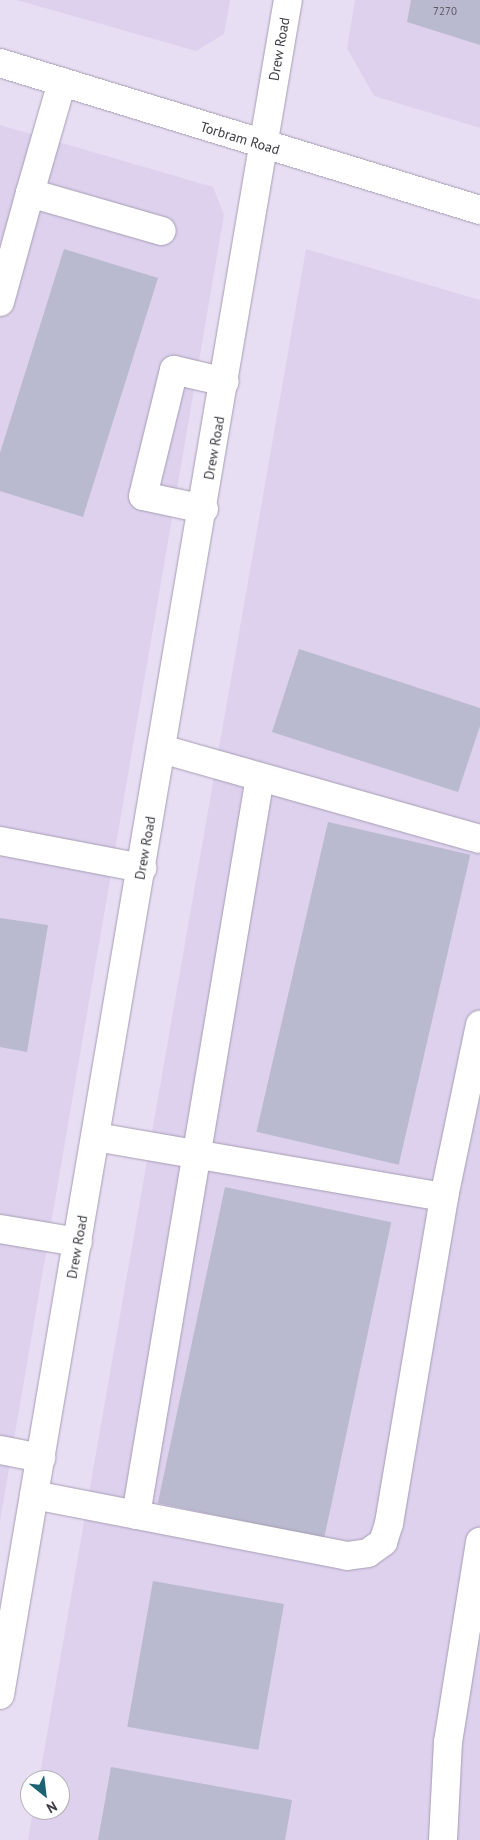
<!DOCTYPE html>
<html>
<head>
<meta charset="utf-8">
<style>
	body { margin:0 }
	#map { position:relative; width:480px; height:1840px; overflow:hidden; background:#e8def4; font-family:"PT Sans",sans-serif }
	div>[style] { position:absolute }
	.built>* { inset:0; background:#ddd1ee }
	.building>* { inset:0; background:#b9b9cf; transform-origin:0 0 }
	.roads { filter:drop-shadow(0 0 1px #a69db2) drop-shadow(0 0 1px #a69db2) }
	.minor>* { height:28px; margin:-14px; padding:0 14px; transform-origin:14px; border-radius:14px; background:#fff }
	.major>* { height:28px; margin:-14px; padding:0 14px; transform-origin:14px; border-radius:14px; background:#fff }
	span { translate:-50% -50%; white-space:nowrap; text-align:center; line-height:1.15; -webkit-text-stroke:4px #fff; paint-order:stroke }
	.number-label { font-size:11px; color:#5d5a66 }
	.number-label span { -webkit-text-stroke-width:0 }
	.street-label { font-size:14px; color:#3e3b43 }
	.north { position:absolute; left:20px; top:1770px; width:50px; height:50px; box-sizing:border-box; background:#fff; border:1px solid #b2b1b4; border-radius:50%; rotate:151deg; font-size:14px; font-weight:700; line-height:20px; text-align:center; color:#3e3b43 }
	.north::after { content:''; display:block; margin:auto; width:18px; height:22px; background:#1b6372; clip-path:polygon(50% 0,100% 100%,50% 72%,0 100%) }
</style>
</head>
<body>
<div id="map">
	<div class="built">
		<i style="clip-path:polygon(17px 0,230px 0,224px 34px,196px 51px)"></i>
		<i style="clip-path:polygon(355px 0,480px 0,480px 128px,374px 96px,347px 48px)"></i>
		<i style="clip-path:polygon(0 125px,213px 187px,224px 215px,0 1521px)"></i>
		<i style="clip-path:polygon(306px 249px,480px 300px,480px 1840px,28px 1840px,33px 1810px,60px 1810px,60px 1780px,39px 1780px)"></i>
	</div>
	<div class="building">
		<i style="clip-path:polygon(411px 0,480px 0,480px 45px,407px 22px)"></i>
		<i style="clip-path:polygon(64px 249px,158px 278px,83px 517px,0 491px,0 453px)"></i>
		<i style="clip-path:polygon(299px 649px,480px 708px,480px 726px,458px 792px,272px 732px)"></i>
		<i style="left:328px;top:822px;width:146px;height:318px;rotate:13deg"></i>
		<i style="clip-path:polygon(0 918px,48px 925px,27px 1052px,0 1047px)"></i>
		<i style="left:225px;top:1187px;width:170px;height:323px;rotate:12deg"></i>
		<i style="left:153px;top:1581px;width:133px;height:148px;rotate:10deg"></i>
		<i style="clip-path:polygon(111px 1767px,292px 1800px,285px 1840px,98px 1840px)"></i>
	</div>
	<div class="roads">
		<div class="minor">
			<i style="left:62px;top:82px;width:116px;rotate:106.1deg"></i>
			<i style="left:30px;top:193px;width:137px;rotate:16.1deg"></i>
			<i style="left:0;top:302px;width:113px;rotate:-74.6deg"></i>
			<i style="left:204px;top:509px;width:62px;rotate:-168deg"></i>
			<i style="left:143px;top:496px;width:130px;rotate:-76.2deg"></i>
			<i style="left:174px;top:370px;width:52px;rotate:13.2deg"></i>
			<i style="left:162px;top:749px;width:330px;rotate:15.8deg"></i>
			<i style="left:0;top:841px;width:145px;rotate:10.8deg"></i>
			<i style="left:96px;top:1137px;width:353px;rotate:9.8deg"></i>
			<i style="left:0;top:1229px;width:79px;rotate:9.5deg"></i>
			<i style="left:0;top:1450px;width:42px;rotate:11deg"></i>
			<i style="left:34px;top:1495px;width:319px;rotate:11deg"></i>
			<i style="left:347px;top:1556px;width:21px;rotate:-8deg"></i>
			<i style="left:368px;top:1553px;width:19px;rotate:-36deg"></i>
			<i style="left:383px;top:1542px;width:20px;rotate:-72deg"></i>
			<i style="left:389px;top:1523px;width:331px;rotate:-80.4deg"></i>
			<i style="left:444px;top:1197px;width:176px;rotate:-78.2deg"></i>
			<i style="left:136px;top:1515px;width:748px;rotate:-80.46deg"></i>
			<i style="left:0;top:1695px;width:1719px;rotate:-80.36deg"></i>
			<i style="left:443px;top:1840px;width:98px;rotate:-87.1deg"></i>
			<i style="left:448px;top:1742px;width:203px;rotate:-80.9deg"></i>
		</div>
		<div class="major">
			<i style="left:0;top:63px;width:502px;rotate:17.03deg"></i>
		</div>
	</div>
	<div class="number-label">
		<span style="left:445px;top:11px">7270</span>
	</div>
	<div class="street-label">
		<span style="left:279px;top:49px;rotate:-80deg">Drew Road</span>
		<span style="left:240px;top:138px;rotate:17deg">Torbram Road</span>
		<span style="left:214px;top:448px;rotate:-80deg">Drew Road</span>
		<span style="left:145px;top:848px;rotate:-80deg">Drew Road</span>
		<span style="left:77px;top:1247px;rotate:-80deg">Drew Road</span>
	</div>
	<div class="north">N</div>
</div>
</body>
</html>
